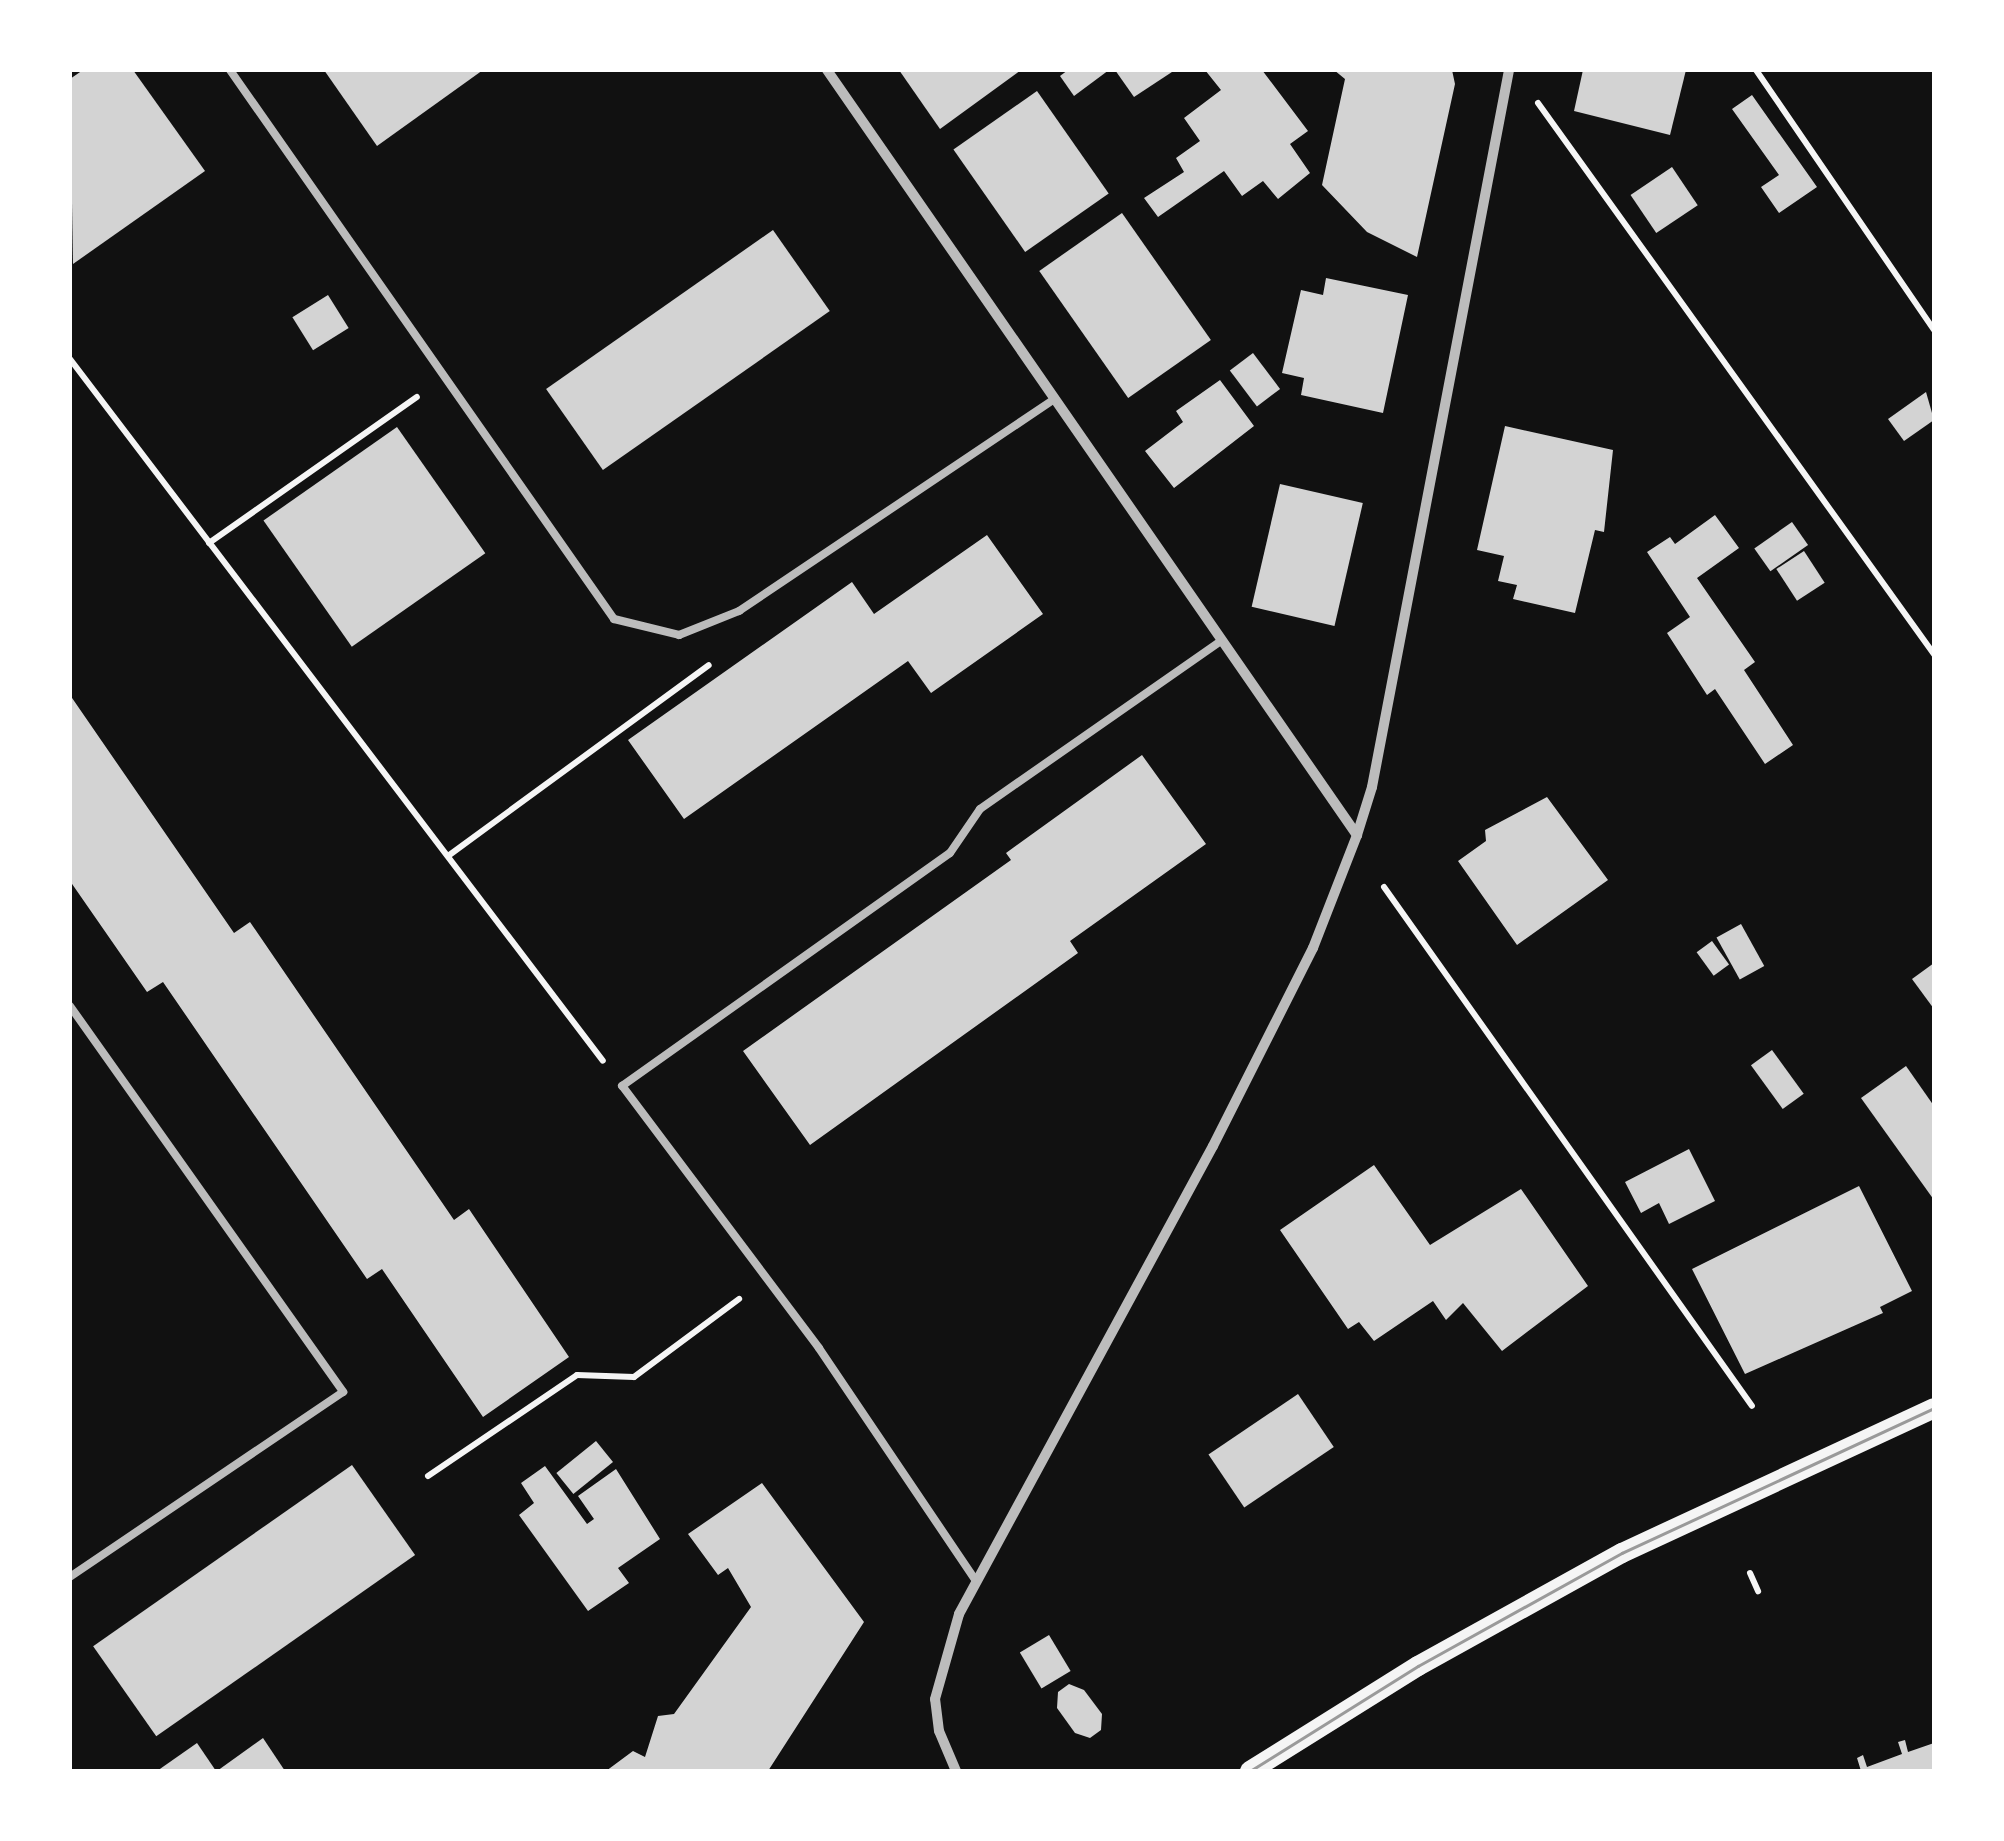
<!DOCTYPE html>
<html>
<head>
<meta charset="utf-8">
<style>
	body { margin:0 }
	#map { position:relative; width:2004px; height:1841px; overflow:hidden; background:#111; font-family:"Source Sans 3",sans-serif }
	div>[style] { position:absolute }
	.building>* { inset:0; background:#d3d3d3; transform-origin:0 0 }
	.path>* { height:6px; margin:-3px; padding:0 3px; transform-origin:3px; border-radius:3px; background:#f5f5f5 }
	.service>* { height:8px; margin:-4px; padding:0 4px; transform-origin:4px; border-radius:4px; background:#bcbcbc }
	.minor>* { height:10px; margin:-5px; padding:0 5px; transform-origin:5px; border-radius:5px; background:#bcbcbc }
	.secondary>* { height:20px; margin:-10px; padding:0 10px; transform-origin:10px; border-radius:10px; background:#f5f5f5 }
	.tram>* { height:2.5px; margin:-1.25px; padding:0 1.25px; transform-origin:1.25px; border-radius:1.25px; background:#9a9a9a }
	span { translate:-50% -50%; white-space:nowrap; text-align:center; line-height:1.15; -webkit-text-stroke:10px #fff; paint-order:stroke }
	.frame { position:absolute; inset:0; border:72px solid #fff; pointer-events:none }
</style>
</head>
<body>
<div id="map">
	<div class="building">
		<i style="clip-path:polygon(83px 70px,133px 70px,205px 171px,73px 264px,70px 79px)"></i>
		<i style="clip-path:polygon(324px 70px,483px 70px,377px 146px)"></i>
		<i style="clip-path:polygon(899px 70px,1021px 70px,940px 129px)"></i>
		<i style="clip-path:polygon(1068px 70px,1109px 70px,1074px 96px,1060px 76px)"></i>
		<i style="clip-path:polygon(1115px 70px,1175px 70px,1134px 97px)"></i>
		<i style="clip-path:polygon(1205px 70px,1262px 70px,1308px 131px,1290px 144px,1310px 173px,1278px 199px,1263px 181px,1242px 196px,1224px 171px,1158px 217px,1144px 198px,1184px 172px,1176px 158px,1200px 141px,1184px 118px,1221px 90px)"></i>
		<i style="clip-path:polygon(1334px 70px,1452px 70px,1455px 84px,1417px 257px,1367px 232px,1322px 185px,1345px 79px)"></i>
		<i style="clip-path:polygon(1583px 70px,1686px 70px,1670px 135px,1574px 111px)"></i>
		<i style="left:1037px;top:91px;width:125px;height:102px;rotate:55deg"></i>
		<i style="clip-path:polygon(1752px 95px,1817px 187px,1779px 213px,1761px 187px,1779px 175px,1732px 109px)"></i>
		<i style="left:1672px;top:167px;width:46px;height:50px;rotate:56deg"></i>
		<i style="left:1122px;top:213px;width:155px;height:101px;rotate:55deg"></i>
		<i style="left:773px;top:230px;width:99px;height:277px;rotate:55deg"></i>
		<i style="clip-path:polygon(1326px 278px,1408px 295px,1383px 413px,1301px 395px,1304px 378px,1282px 373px,1301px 290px,1323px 295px)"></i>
		<i style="left:328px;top:295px;width:39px;height:42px;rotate:58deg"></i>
		<i style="left:1253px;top:353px;width:45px;height:29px;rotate:53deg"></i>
		<i style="clip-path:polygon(1220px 380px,1254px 426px,1174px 488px,1145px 451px,1183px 422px,1176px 411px)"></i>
		<i style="clip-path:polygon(1926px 392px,1934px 420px,1904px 441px,1888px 419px)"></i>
		<i style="clip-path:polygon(1505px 426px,1613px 450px,1604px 532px,1595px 530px,1575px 613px,1513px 599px,1517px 585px,1498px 581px,1504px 556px,1477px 550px)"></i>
		<i style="left:397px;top:427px;width:154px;height:163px;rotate:55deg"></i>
		<i style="left:1280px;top:484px;width:85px;height:126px;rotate:13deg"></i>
		<i style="clip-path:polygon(1715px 515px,1739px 548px,1697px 578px,1755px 662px,1744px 670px,1793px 745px,1765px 764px,1715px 689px,1707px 695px,1667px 633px,1690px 617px,1647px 552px,1670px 537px,1675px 544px)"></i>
		<i style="left:1792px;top:522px;width:28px;height:46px;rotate:55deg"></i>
		<i style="clip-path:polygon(987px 535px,1043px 614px,931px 693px,908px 661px,684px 819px,628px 740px,852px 582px,874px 614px)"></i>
		<i style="left:1804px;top:551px;width:38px;height:33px;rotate:57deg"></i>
		<i style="clip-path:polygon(70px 695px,234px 933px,250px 922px,454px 1220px,469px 1209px,569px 1357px,483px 1417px,382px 1269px,367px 1279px,163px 982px,147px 992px,70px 881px)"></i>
		<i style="clip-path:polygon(1142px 755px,1206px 844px,1070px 941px,1078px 953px,810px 1145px,743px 1051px,1011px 860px,1006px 853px)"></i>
		<i style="clip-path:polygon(1547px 797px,1608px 880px,1517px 945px,1458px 861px,1486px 841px,1485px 830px)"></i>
		<i style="left:1741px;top:924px;width:48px;height:28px;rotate:61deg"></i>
		<i style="left:1712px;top:941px;width:29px;height:19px;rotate:54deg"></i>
		<i style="clip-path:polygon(1934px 963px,1934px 1009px,1912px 979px)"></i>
		<i style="left:1772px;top:1050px;width:54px;height:26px;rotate:54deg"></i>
		<i style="clip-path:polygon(1906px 1066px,1934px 1106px,1934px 1200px,1861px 1098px)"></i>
		<i style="clip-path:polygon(1689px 1149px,1715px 1201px,1669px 1224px,1659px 1203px,1641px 1213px,1625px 1182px)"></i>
		<i style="clip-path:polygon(1374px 1165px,1430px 1245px,1521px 1189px,1588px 1286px,1502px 1351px,1463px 1303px,1446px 1320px,1433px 1301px,1374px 1341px,1359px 1322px,1348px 1329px,1280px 1230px)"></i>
		<i style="clip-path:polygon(1859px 1186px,1912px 1291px,1880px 1307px,1883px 1313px,1745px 1374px,1692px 1269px)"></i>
		<i style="left:1298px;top:1394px;width:64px;height:108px;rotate:56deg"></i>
		<i style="left:596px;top:1441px;width:27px;height:51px;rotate:51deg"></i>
		<i style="left:352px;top:1465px;width:110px;height:316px;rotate:55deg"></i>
		<i style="clip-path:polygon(545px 1466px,587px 1524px,594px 1519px,578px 1496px,616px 1469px,660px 1539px,618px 1568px,629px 1583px,588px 1611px,519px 1515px,534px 1503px,521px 1483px)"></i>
		<i style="clip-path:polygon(762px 1483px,864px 1622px,768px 1771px,606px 1771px,633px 1751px,645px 1757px,658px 1716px,674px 1714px,751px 1607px,728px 1568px,718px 1575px,688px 1534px)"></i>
		<i style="left:1049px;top:1635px;width:42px;height:34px;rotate:59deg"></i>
		<i style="clip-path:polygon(1069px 1684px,1084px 1690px,1102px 1714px,1101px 1730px,1090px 1738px,1075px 1733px,1057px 1708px,1058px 1692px)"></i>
		<i style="clip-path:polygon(263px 1738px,285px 1771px,217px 1771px)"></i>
		<i style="clip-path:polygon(1905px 1740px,1908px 1752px,1934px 1743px,1934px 1771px,1861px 1771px,1857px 1758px,1863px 1755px,1867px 1767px,1902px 1754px,1898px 1742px)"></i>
		<i style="clip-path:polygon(197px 1743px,216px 1771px,157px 1771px)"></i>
	</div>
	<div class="path">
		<i style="left:1756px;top:70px;width:315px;rotate:55.6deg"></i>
		<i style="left:1538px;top:103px;width:679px;rotate:54.3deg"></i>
		<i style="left:70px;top:359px;width:881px;rotate:52.79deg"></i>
		<i style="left:209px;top:543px;width:254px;rotate:-35.1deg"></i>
		<i style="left:448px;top:856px;width:323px;rotate:-36.2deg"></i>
		<i style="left:1384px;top:887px;width:636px;rotate:54.66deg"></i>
		<i style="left:428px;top:1476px;width:180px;rotate:-34.1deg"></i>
		<i style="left:577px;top:1375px;width:57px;rotate:2deg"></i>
		<i style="left:634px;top:1377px;width:131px;rotate:-36.6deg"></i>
		<i style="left:1750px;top:1573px;width:20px;rotate:66deg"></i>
	</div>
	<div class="service">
		<i style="left:230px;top:70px;width:670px;rotate:55.03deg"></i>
		<i style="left:614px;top:619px;width:67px;rotate:13.8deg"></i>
		<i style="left:679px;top:635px;width:65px;rotate:-21.8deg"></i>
		<i style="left:739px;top:611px;width:381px;rotate:-33.9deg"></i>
		<i style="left:70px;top:1006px;width:473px;rotate:54.7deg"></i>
		<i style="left:343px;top:1392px;width:330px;rotate:145.9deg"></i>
		<i style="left:976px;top:1581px;width:281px;rotate:-124deg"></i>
		<i style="left:819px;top:1348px;width:328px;rotate:-126.9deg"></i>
		<i style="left:622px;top:1086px;width:402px;rotate:-35.4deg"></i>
		<i style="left:950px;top:853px;width:53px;rotate:-55.7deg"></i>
		<i style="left:980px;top:809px;width:295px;rotate:-34.9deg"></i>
	</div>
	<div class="minor">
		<i style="left:827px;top:70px;width:931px;rotate:55.29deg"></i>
		<i style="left:956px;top:1771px;width:43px;rotate:-113deg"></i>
		<i style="left:939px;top:1731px;width:32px;rotate:-97deg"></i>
		<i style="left:935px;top:1699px;width:88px;rotate:-74.2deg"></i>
		<i style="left:959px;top:1614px;width:532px;rotate:-61.51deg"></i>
		<i style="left:1213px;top:1146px;width:222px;rotate:-63.2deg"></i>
		<i style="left:1313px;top:948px;width:121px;rotate:-68.7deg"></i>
		<i style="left:1357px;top:835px;width:50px;rotate:-72.6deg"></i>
		<i style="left:1372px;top:787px;width:730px;rotate:-79.18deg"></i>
	</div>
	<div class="secondary">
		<i style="left:1250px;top:1771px;width:198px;rotate:-32deg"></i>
		<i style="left:1418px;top:1666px;width:233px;rotate:-29deg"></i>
		<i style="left:1622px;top:1553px;width:344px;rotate:-24.9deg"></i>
	</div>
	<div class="tram">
		<i style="left:1250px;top:1771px;width:198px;rotate:-32deg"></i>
		<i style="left:1418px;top:1666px;width:233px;rotate:-29deg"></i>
		<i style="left:1622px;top:1553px;width:344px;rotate:-24.9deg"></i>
	</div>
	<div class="frame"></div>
</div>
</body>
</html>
